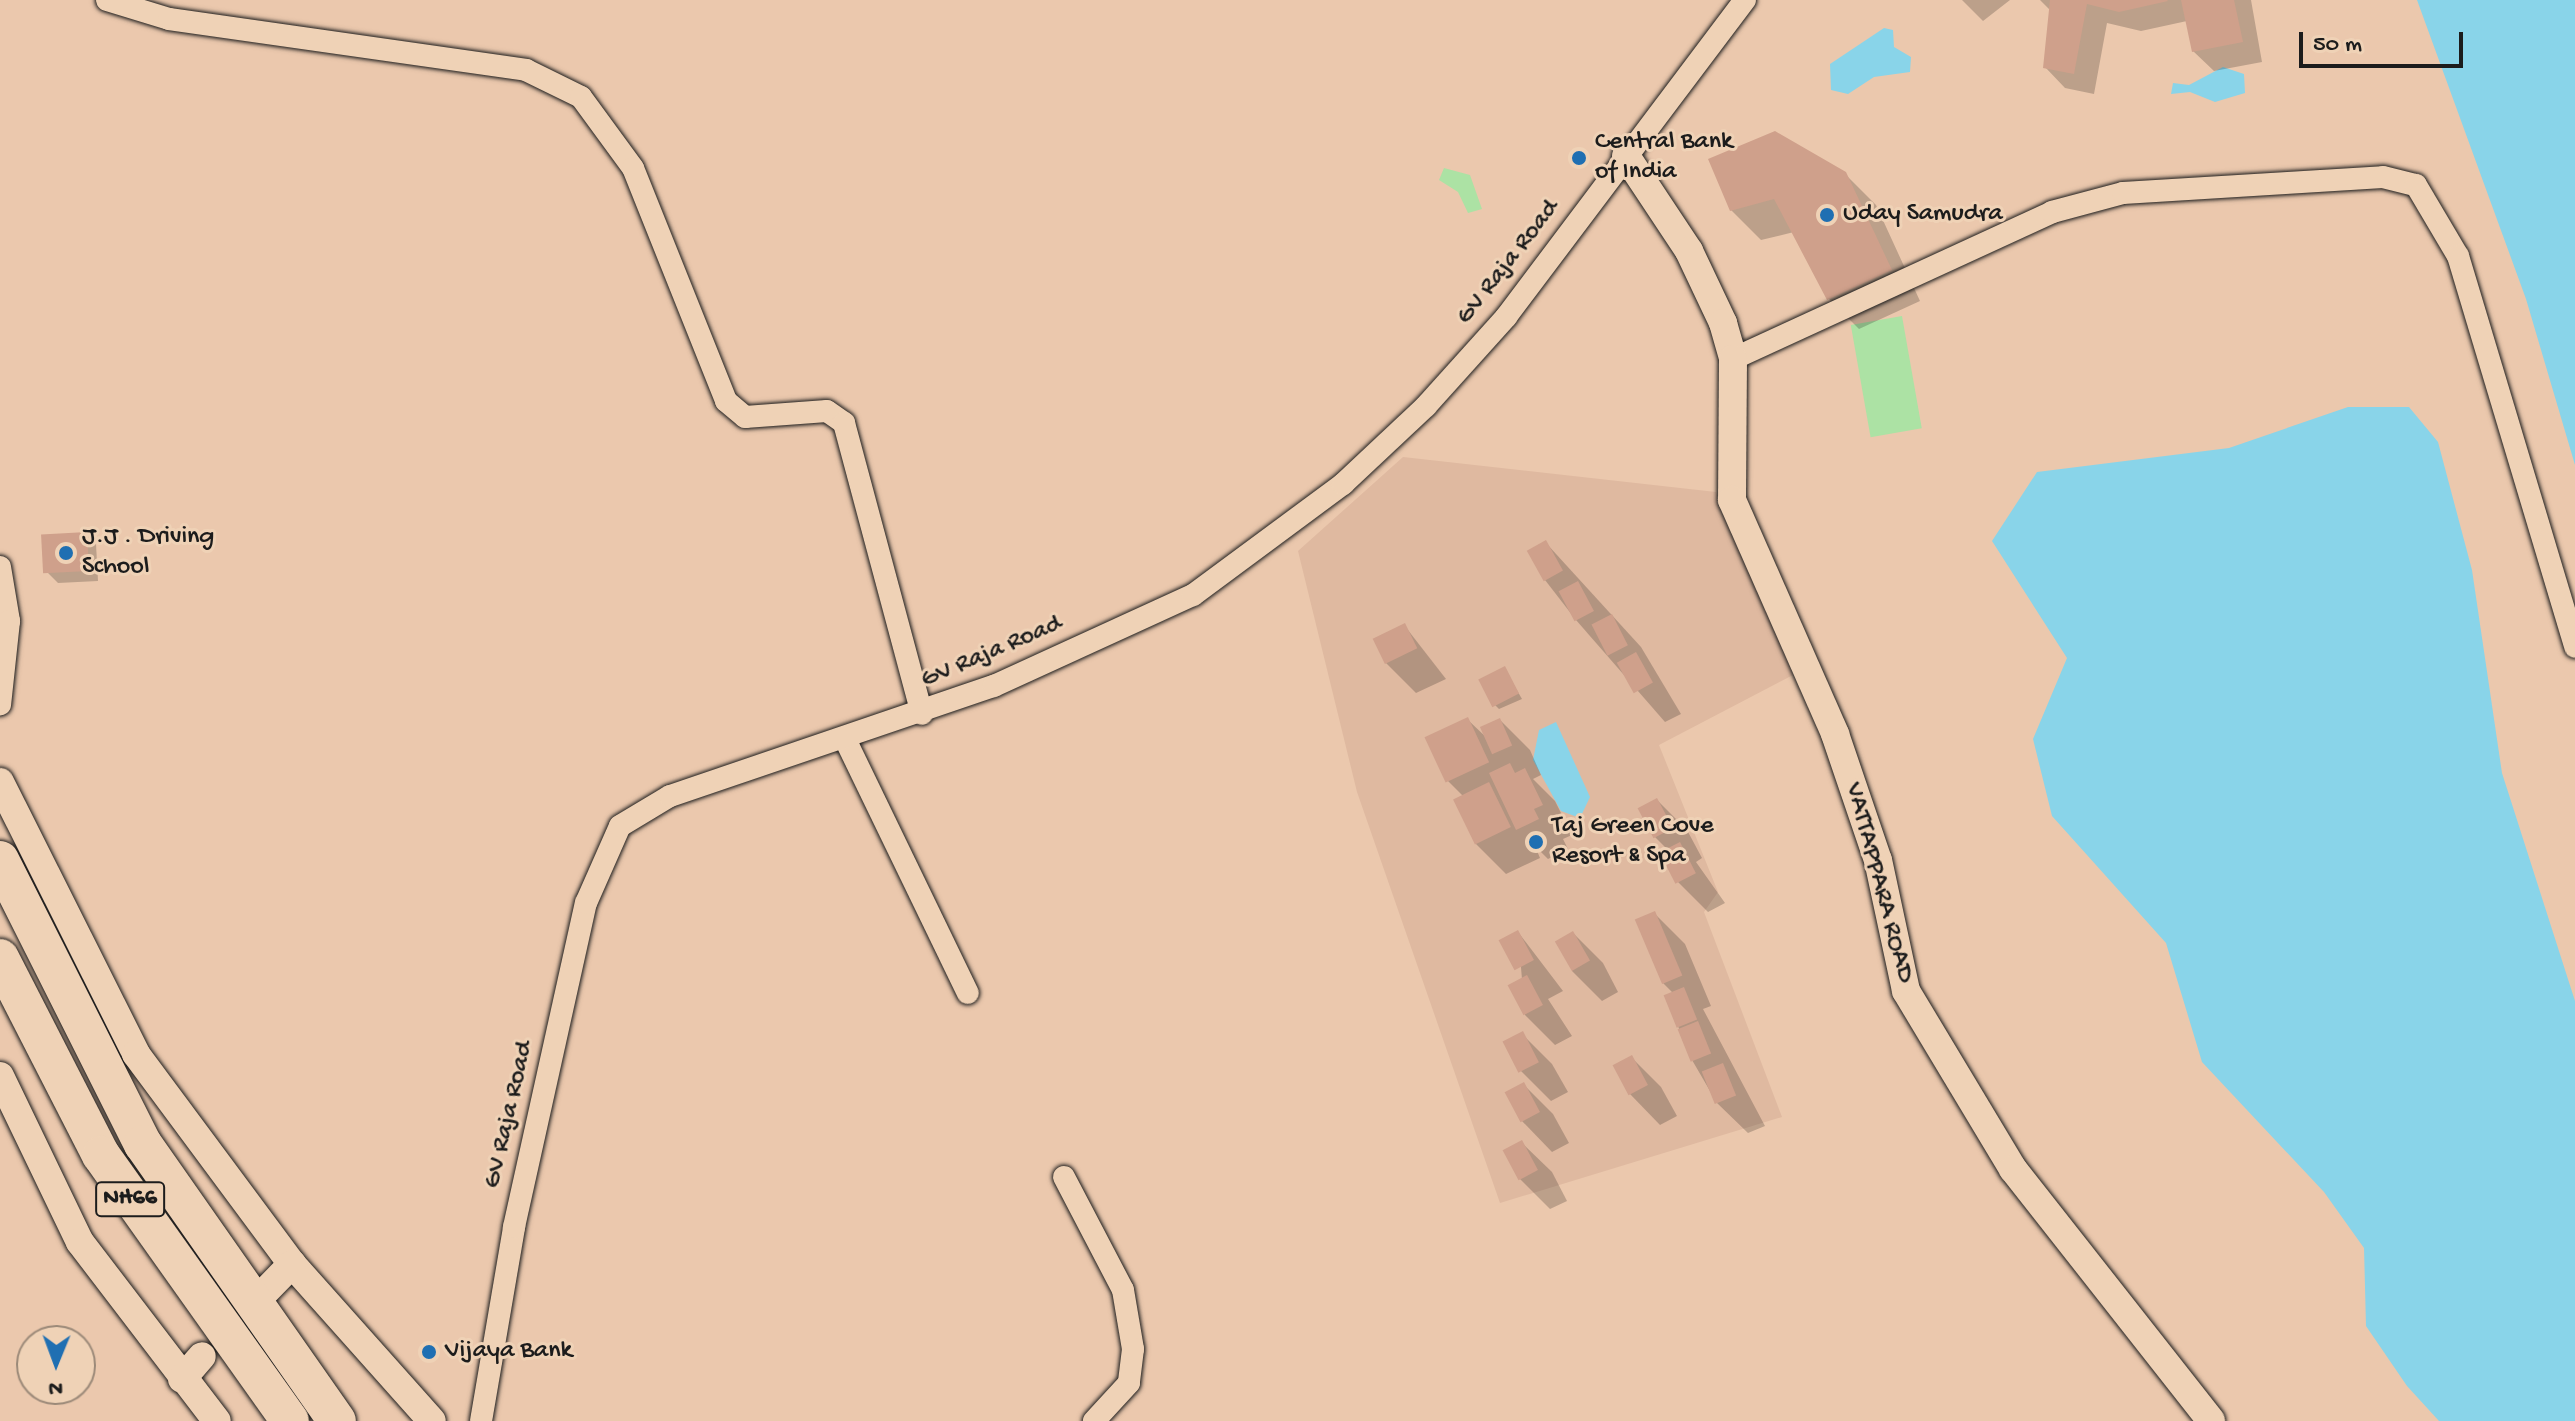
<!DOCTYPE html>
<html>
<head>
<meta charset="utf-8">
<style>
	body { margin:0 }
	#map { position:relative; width:2575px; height:1421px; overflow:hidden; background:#ebc8ad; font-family:"Gochi Hand",sans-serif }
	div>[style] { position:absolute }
	.built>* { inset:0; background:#dfb9a0 }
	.green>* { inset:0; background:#ace2a4; transform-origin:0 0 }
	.water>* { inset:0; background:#89d4e9 }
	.shadow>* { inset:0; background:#0003 }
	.building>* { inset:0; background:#cfa08b; transform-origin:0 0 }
	.roads { filter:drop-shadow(0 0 2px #1c1c1c) drop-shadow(0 0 2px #1c1c1c) }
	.minor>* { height:22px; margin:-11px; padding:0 11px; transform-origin:11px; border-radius:11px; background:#efd2b6 }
	.tertiary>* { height:28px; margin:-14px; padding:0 14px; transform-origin:14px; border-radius:14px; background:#efd2b6 }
	.trunk>* { height:38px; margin:-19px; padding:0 19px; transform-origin:19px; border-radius:19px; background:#efd2b6 }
	.dots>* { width:22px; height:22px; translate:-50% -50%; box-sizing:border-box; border:4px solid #efd2b6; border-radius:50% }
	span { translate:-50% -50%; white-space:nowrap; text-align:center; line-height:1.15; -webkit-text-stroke:6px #efd2b6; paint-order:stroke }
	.shield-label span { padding:2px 6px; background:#efd2b6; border:2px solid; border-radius:6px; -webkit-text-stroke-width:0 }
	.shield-label { font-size:24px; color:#1c1c1c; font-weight:700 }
	.poi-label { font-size:26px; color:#1c1c1c }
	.left { translate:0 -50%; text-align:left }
	.street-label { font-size:26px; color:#1c1c1c }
	.north { position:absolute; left:16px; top:1325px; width:80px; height:80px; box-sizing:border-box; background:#efd2b6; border:2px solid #9b8978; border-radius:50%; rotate:181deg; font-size:22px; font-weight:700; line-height:32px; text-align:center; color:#1c1c1c }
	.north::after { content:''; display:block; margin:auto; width:28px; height:36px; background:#1f6fb2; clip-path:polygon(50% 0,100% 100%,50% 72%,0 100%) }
	.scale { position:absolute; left:2299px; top:32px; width:164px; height:36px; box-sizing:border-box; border:4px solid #1c1c1c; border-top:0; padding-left:10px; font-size:24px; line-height:28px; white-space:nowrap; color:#1c1c1c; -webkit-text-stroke:6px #efd2b6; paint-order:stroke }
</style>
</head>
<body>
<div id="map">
	<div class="built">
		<i style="clip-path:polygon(1403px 457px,1716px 492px,1793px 675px,1659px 745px,1718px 892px,1704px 912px,1782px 1117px,1500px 1203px,1357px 792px,1298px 551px)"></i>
	</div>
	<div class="green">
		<i style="clip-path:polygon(1444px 168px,1470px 175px,1482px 209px,1468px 213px,1458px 192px,1439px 180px)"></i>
		<i style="left:1902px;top:316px;width:114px;height:52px;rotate:80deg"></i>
	</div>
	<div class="water">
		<i style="clip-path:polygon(2417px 0,2575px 0,2575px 465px,2526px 299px)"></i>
		<i style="clip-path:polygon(1884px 28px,1893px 30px,1894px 47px,1911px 57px,1910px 72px,1874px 77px,1848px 94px,1831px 90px,1830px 64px)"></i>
		<i style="clip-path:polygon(2223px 67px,2244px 74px,2245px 93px,2215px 102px,2190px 92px,2171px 94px,2173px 83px,2189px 85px)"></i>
		<i style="clip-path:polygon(2348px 407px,2409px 407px,2438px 442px,2472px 570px,2502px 773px,2575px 1001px,2575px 1421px,2439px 1421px,2407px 1386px,2366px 1326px,2364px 1248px,2324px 1192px,2202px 1062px,2166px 943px,2052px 816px,2033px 739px,2067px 658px,1992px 541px,2037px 472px,2229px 448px)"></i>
		<i style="clip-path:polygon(1556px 722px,1590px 797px,1580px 818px,1561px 811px,1533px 760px,1539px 730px)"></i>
	</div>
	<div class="shadow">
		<i style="clip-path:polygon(1962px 0,2010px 0,1983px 21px)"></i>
		<i style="clip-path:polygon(2040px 0,2251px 0,2262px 62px,2214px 71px,2193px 51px,2187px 21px,2141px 31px,2107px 23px,2094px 94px,2065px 88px,2045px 67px,2051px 11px)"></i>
		<i style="clip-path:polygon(1845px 174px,1876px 205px,1920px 301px,1859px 329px,1829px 299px,1794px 232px,1761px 240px,1731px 210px)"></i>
		<i style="clip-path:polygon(86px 534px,96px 544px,98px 581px,58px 583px,48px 573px)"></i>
		<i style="clip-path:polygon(1546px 543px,1641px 647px,1681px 714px,1665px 722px,1576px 620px,1545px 580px)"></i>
		<i style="clip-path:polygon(1404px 625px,1446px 679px,1416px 693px,1386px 663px)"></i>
		<i style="clip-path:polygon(1504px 668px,1522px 699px,1499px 709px,1495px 705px)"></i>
		<i style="clip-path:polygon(1468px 720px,1488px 739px,1500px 720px,1530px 750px,1541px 775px,1533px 779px,1555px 801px,1572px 835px,1563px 839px,1568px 849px,1548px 859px,1535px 846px,1540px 858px,1506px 874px,1476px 844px,1463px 796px,1447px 780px)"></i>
		<i style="clip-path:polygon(1657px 800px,1687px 830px,1702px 858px,1696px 862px,1725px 903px,1708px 912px,1678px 882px,1669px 851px,1655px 837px)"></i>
		<i style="clip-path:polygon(1655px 914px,1685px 944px,1711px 1006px,1703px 1009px,1765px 1126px,1748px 1133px,1717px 1103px,1692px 1060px,1666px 997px,1674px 994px,1663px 983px)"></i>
		<i style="clip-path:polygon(1518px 932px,1563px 991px,1548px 999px,1572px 1036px,1555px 1045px,1525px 1015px)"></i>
		<i style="clip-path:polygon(1573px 933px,1603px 963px,1618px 992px,1602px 1001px,1572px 971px)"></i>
		<i style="clip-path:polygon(1522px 1034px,1552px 1064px,1568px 1092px,1551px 1101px,1521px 1071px,1506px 1043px)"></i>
		<i style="clip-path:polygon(1631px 1057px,1661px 1087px,1677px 1116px,1660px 1125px,1630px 1094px)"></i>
		<i style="clip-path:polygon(1523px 1084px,1553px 1114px,1569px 1143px,1552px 1152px,1522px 1121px)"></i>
		<i style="clip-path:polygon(1521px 1142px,1552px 1172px,1567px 1201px,1550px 1209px,1520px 1179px)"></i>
	</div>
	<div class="building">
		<i style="clip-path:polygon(2050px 0,2167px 0,2168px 1px,2119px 12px,2087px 4px,2074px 74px,2043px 68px)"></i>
		<i style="clip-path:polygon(2181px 0,2234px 0,2243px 42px,2192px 52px)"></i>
		<i style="clip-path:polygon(1775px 131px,1846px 172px,1892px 270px,1827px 300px,1774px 199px,1730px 211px,1708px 159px)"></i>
		<i style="left:87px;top:532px;width:39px;height:46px;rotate:87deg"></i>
		<i style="left:1546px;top:540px;width:35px;height:22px;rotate:61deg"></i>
		<i style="left:1578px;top:581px;width:34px;height:22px;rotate:62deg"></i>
		<i style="left:1612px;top:614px;width:35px;height:23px;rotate:63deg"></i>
		<i style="left:1405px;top:623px;width:28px;height:36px;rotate:64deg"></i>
		<i style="left:1636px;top:652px;width:35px;height:22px;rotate:61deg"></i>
		<i style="left:1505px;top:666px;width:31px;height:30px;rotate:63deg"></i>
		<i style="left:1468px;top:717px;width:50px;height:48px;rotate:65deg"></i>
		<i style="left:1500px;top:718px;width:30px;height:22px;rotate:66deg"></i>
		<i style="clip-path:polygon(1510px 763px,1515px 773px,1525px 768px,1543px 805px,1534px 809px,1539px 819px,1516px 830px,1489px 773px)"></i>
		<i style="left:1489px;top:782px;width:50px;height:40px;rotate:64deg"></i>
		<i style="left:1657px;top:798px;width:34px;height:22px;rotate:62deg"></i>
		<i style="left:1680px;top:842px;width:35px;height:23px;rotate:63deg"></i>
		<i style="left:1655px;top:911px;width:70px;height:22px;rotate:67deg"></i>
		<i style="left:1518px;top:930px;width:34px;height:22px;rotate:62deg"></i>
		<i style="left:1573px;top:931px;width:34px;height:21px;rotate:60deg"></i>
		<i style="left:1527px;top:975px;width:34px;height:22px;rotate:62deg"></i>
		<i style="left:1684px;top:987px;width:35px;height:22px;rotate:68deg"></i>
		<i style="left:1698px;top:1021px;width:35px;height:22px;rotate:68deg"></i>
		<i style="left:1523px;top:1031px;width:35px;height:23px;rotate:63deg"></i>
		<i style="left:1632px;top:1055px;width:34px;height:22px;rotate:62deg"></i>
		<i style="left:1723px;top:1063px;width:35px;height:23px;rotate:68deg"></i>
		<i style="left:1524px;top:1082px;width:34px;height:22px;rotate:62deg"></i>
		<i style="left:1522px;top:1140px;width:34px;height:22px;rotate:62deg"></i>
	</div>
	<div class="roads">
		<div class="minor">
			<i style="left:107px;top:0;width:65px;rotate:17deg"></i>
			<i style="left:169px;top:19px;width:361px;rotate:8.1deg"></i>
			<i style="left:526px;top:70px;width:61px;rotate:26.1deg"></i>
			<i style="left:581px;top:97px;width:88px;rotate:53.8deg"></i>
			<i style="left:633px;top:168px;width:251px;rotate:68.2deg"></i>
			<i style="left:726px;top:401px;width:25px;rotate:40deg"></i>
			<i style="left:745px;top:417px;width:82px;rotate:-4.2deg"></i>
			<i style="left:827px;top:411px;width:21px;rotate:35deg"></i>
			<i style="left:844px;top:423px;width:301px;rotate:75deg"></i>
			<i style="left:1733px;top:359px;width:351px;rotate:-24.7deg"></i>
			<i style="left:2052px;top:212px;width:73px;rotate:-15deg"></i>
			<i style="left:2123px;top:193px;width:260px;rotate:-3.5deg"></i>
			<i style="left:2383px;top:177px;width:34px;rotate:14deg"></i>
			<i style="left:2416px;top:185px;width:82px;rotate:59.4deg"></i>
			<i style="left:2458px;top:256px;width:408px;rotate:73.3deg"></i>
			<i style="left:0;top:567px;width:55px;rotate:80.5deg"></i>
			<i style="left:9px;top:621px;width:84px;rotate:96.1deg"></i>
			<i style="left:845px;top:739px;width:282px;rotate:64.2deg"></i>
			<i style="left:1064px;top:1177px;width:127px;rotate:62.4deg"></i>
			<i style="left:1123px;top:1290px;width:60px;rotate:80.4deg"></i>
			<i style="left:1133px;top:1349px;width:34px;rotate:97deg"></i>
			<i style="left:1129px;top:1383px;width:52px;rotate:132.6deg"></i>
			<i style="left:481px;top:1421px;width:197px;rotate:-80.3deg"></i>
			<i style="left:514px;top:1227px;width:332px;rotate:-77.5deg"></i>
			<i style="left:586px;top:903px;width:84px;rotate:-66.2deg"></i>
			<i style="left:620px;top:826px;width:58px;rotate:-31deg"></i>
			<i style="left:670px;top:796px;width:342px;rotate:-18.8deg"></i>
			<i style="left:994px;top:686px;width:219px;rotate:-24.6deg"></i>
			<i style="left:1193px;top:595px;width:187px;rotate:-36.5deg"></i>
			<i style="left:1343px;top:484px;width:114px;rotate:-43.2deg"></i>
			<i style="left:1426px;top:406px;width:120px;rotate:-48deg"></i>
			<i style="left:1506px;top:317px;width:397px;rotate:-53deg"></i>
		</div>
		<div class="tertiary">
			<i style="left:1626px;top:156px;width:114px;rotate:56.4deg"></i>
			<i style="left:1689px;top:251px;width:80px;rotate:64.7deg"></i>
			<i style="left:1723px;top:323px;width:37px;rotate:74deg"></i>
			<i style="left:1733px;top:359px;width:141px;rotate:90.4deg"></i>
			<i style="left:1732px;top:500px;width:256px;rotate:66.2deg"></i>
			<i style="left:1835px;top:734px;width:133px;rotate:71.2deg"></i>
			<i style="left:1878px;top:860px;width:134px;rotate:77.9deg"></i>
			<i style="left:1906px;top:991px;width:208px;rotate:59deg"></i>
			<i style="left:2013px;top:1169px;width:320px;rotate:51.8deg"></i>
			<i style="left:0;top:782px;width:304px;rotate:63.4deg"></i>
			<i style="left:136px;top:1054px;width:262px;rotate:53.4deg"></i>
			<i style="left:292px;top:1264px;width:210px;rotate:48.3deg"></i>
			<i style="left:0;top:1076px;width:184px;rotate:64.3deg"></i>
			<i style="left:80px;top:1242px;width:225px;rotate:52.6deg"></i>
			<i style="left:258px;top:1299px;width:49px;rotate:-45.8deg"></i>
			<i style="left:182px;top:1379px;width:30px;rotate:-49deg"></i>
		</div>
		<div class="trunk">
			<i style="left:0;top:860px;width:318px;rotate:63.3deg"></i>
			<i style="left:143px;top:1144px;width:338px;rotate:55deg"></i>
			<i style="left:0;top:958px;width:221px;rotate:62.9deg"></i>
			<i style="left:101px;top:1155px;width:326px;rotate:54.6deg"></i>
		</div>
	</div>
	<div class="dots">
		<i style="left:1579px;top:158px;background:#1f6fb2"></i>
		<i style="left:1827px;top:215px;background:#1f6fb2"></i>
		<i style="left:66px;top:553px;background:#1f6fb2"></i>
		<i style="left:1536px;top:842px;background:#1f6fb2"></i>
		<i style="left:429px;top:1352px;background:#1f6fb2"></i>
	</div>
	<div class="shield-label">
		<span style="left:130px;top:1199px">NH66</span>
	</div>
	<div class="poi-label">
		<span class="left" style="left:1595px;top:158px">Central Bank<br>of India</span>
		<span class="left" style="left:1843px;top:215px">Uday Samudra</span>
		<span class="left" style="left:82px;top:553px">J.J . Driving<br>School</span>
		<span class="left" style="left:1552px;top:842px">Taj Green Cove<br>Resort &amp; Spa</span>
		<span class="left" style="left:445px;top:1352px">Vijaya Bank</span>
	</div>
	<div class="street-label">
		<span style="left:1509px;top:263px;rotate:-52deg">GV Raja Road</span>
		<span style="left:992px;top:653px;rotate:-23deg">GV Raja Road</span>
		<span style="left:1878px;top:883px;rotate:75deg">VATTAPPARA ROAD</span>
		<span style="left:510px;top:1115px;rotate:-77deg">GV Raja Road</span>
	</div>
	<div class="north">N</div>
	<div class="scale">50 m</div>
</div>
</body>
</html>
